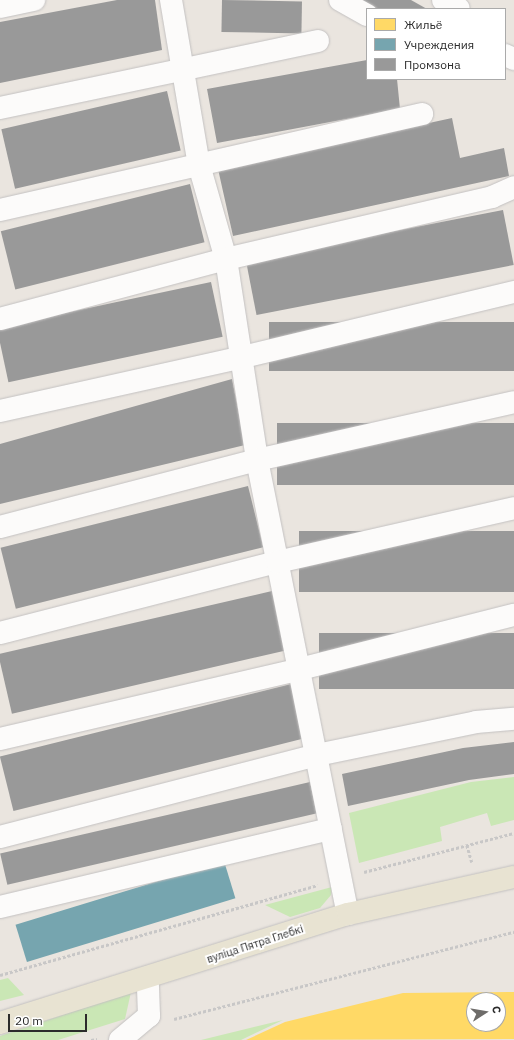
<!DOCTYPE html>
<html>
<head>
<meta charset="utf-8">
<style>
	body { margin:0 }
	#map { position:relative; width:514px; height:1040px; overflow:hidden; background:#eae5df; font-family:"IBM Plex Sans",sans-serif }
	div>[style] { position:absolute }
	.green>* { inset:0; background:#cae7b5 }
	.homes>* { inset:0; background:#ffd966 }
	.public>* { inset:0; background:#76a5af; transform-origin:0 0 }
	.industry>* { inset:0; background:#999; transform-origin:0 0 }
	.path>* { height:2.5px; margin-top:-1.25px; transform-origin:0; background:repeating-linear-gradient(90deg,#c8c7c7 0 3px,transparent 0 5px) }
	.roads { filter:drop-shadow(0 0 1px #c3c1c1) drop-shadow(0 0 1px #c3c1c1) }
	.minor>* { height:22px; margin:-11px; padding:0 11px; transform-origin:11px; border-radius:11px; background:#fcfbfa }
	.major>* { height:22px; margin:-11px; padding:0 11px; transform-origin:11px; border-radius:11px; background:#e8e3d2 }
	span { translate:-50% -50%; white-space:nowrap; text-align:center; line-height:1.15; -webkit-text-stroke:4px #fff; paint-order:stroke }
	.street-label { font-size:11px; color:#2b2b2b }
	.legend { position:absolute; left:366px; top:8px; width:140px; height:72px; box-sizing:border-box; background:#fff; border:1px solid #aaa; margin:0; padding:5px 7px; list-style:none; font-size:12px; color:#2b2b2b }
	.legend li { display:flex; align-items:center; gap:8px; height:20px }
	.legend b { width:20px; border:1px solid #aaa }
	.north { position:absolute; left:466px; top:992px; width:40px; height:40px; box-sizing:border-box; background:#fff; border:1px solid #aaa; border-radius:50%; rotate:78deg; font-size:11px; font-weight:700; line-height:16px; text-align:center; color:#2b2b2b }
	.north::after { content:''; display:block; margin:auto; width:14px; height:18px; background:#6e6c6a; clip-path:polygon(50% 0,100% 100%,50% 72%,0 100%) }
	.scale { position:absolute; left:8px; top:1014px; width:79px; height:18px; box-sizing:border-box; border:2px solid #2b2b2b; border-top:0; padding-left:5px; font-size:12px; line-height:14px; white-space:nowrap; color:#2b2b2b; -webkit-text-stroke:3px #fff; paint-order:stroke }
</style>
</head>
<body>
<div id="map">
	<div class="green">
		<i style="clip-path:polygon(514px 777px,514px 820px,491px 826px,487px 813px,440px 827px,442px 841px,359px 863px,349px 813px,471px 782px)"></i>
		<i style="clip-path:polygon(332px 887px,331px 895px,320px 908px,290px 917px,265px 905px)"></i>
		<i style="clip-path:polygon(8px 978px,24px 995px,0 1001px,0 980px)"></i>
		<i style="clip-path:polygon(131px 992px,125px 1019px,58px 1040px,0 1040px,0 1036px)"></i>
		<i style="clip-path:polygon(283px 1020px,241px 1040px,201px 1040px)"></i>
	</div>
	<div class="homes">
		<i style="clip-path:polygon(evenodd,514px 992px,514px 1039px,246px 1040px,285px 1022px,403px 993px,514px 992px,474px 1000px,498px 1000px,498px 1024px,474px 1024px,474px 1000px)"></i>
	</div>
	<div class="public">
		<i style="left:224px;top:861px;width:39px;height:218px;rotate:73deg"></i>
	</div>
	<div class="industry">
		<i style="clip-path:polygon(117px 0,155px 0,162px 50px,0 83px,0 22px)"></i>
		<i style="left:222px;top:0;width:80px;height:32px;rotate:1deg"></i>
		<i style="clip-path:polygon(353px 0,411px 0,427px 9px,369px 9px)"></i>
		<i style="clip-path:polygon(367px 60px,367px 79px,397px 79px,400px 109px,217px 143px,207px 89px)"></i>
		<i style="left:167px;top:91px;width:61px;height:170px;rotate:77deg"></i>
		<i style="clip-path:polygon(452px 118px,460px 158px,504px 148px,509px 176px,233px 236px,218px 169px)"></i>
		<i style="left:190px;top:184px;width:60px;height:195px;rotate:76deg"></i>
		<i style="left:503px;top:210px;width:56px;height:262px;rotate:79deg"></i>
		<i style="left:211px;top:282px;width:56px;height:219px;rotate:78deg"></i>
		<i style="left:514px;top:322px;width:49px;height:245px;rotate:90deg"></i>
		<i style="clip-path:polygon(232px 379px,245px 445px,0 504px,0 444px)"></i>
		<i style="left:514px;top:423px;width:62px;height:237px;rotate:90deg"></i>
		<i style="left:248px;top:486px;width:63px;height:255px;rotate:76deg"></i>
		<i style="left:514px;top:531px;width:61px;height:215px;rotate:90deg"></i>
		<i style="left:272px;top:591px;width:61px;height:281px;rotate:77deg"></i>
		<i style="left:514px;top:633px;width:56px;height:195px;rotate:90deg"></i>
		<i style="left:291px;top:684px;width:56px;height:300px;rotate:76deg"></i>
		<i style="clip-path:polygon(514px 742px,514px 774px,469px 780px,348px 806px,342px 774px,463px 748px)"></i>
		<i style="left:310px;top:782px;width:32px;height:318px;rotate:77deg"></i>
	</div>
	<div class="path">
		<i style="left:467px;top:845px;width:18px;rotate:74deg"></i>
		<i style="left:364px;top:872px;width:155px;rotate:-14.6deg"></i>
		<i style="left:0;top:975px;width:330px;rotate:-15.8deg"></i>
		<i style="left:174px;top:1019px;width:351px;rotate:-14.4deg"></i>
		<i style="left:91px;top:1040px;width:6px;rotate:-9deg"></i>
	</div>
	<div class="roads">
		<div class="minor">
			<i style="left:171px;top:0;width:167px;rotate:80.4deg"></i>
			<i style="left:199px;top:165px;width:98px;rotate:74deg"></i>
			<i style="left:226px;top:259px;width:203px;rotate:81.2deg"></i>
			<i style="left:257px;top:460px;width:463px;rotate:78.7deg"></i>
			<i style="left:340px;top:0;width:31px;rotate:29deg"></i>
			<i style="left:443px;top:0;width:18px;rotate:29deg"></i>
			<i style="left:0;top:7px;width:35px;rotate:-12deg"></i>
			<i style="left:505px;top:55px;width:10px;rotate:24deg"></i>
			<i style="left:0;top:108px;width:325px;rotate:-11.9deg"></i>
			<i style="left:0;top:210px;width:433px;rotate:-12.8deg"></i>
			<i style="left:0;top:319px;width:234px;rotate:-14.9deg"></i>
			<i style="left:226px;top:259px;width:273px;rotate:-13.1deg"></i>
			<i style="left:492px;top:197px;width:24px;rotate:-24deg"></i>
			<i style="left:0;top:411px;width:249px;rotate:-12.5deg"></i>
			<i style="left:243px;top:357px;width:279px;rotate:-13.5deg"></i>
			<i style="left:0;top:527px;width:266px;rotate:-14.6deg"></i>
			<i style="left:257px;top:460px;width:263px;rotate:-12.7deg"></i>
			<i style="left:0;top:633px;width:286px;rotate:-14.4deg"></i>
			<i style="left:277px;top:562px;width:243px;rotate:-12.8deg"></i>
			<i style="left:0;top:739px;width:308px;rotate:-13.1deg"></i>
			<i style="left:300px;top:669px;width:221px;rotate:-14.2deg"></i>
			<i style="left:0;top:837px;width:327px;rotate:-14.5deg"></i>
			<i style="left:317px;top:755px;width:162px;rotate:-11.7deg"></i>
			<i style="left:476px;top:722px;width:38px;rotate:-5deg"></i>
			<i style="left:0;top:907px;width:340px;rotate:-13.3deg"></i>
			<i style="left:120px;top:1040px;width:38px;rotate:-40deg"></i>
			<i style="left:149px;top:1016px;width:38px;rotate:-92deg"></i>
		</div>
		<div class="major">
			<i style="left:0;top:1023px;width:365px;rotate:-17.4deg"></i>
			<i style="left:348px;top:914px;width:170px;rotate:-12.6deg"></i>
		</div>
	</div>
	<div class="street-label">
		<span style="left:255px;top:944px;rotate:-18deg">вуліца Пятра Глебкі</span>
	</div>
	<ul class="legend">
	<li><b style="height:11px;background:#ffd966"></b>Жильё</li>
	<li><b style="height:11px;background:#76a5af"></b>Учреждения</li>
	<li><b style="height:11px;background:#999"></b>Промзона</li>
	</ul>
	<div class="north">С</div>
	<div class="scale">20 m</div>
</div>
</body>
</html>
